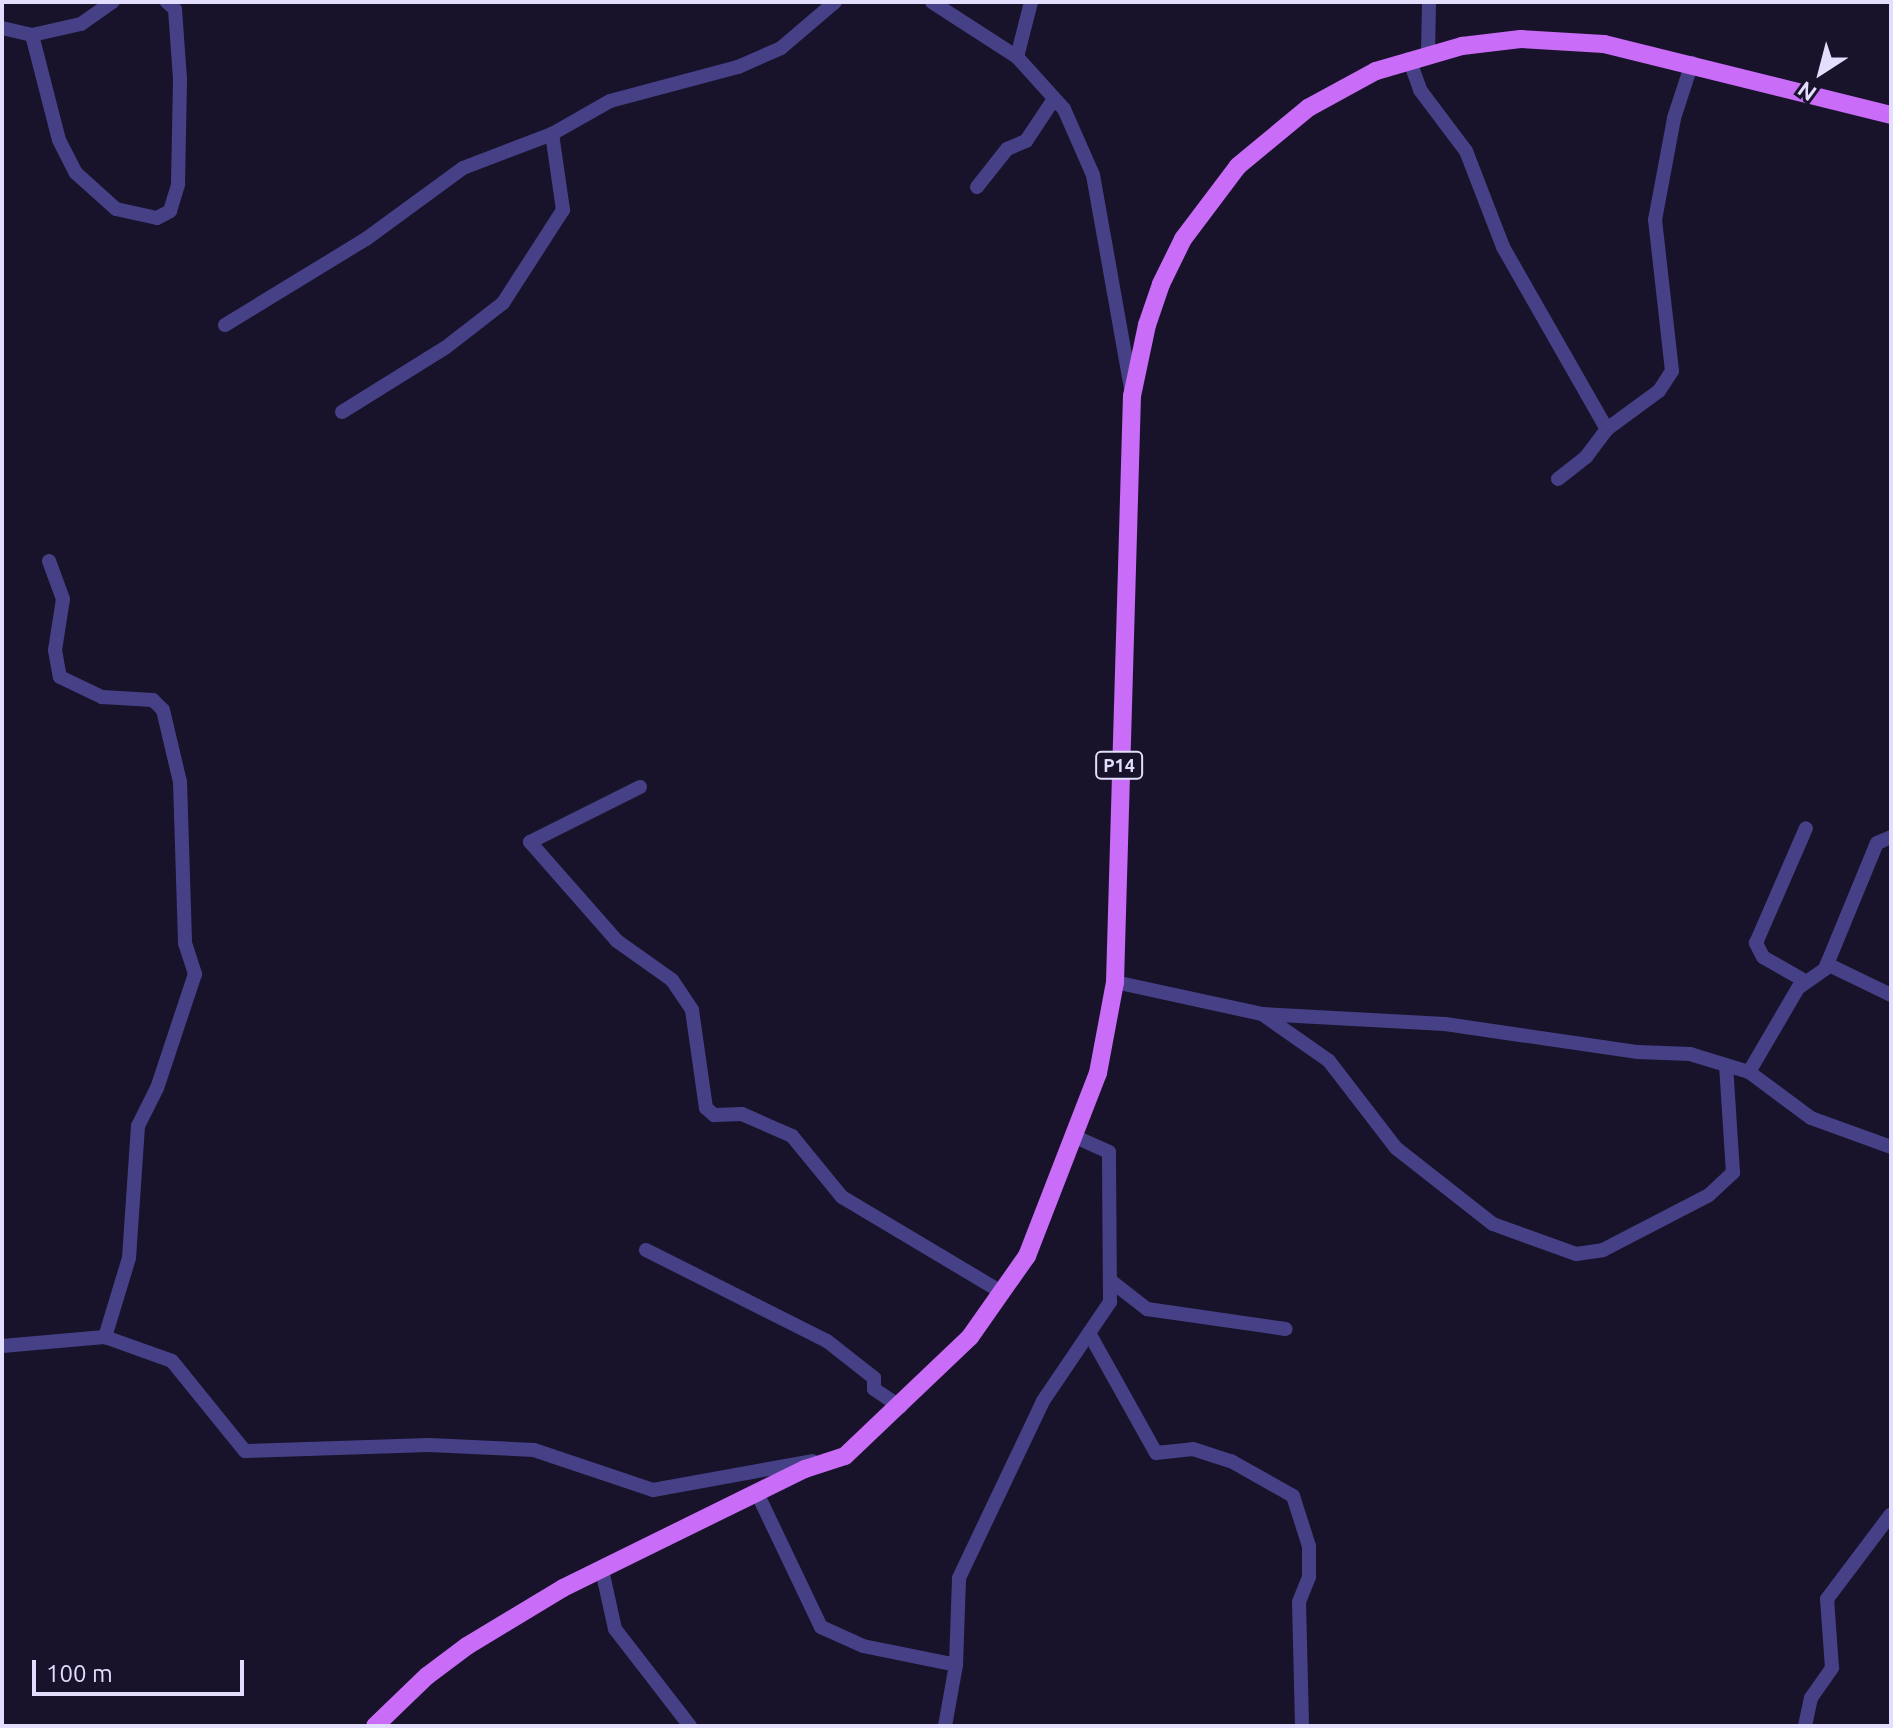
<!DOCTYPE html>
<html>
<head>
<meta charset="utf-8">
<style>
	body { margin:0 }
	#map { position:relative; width:1893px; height:1728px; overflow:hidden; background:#18132b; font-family:Ubuntu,sans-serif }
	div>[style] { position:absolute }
	.minor>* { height:14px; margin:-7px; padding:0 7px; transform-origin:7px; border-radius:7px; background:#464187 }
	.major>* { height:18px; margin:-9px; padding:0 9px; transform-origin:9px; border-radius:9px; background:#c96cf7 }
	span { translate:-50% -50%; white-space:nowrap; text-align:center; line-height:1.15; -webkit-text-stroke:8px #18132b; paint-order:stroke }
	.shield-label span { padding:2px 6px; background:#18132b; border:2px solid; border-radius:6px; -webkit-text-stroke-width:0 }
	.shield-label { font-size:18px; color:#e3defd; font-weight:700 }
	.frame { position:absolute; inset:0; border:4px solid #e3defd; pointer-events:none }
	.north { position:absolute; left:1781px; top:32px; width:80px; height:80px; -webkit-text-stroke:6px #18132b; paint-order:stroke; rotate:216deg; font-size:22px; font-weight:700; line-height:32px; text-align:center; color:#e3defd }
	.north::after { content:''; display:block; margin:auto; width:28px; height:36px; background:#e3defd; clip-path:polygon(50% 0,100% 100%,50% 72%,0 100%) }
	.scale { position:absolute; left:32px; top:1660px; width:212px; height:36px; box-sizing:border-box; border:4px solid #e3defd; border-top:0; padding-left:10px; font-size:24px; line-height:28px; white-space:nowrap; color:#e3defd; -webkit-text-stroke:6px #18132b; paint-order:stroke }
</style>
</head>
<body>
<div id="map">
	<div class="minor">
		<i style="left:932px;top:2px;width:101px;rotate:32.9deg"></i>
		<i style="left:1017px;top:57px;width:70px;rotate:47.9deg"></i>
		<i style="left:1064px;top:109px;width:72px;rotate:66.3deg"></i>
		<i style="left:1093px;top:175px;width:216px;rotate:79.9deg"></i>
		<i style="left:2px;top:28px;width:31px;rotate:13deg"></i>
		<i style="left:32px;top:35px;width:50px;rotate:-12.7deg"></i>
		<i style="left:81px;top:24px;width:39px;rotate:-35deg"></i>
		<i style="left:32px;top:35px;width:108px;rotate:75.6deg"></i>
		<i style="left:59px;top:140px;width:37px;rotate:63deg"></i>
		<i style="left:76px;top:173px;width:54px;rotate:42deg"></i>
		<i style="left:116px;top:209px;width:42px;rotate:12.4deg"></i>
		<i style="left:157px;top:218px;width:15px;rotate:-28deg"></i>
		<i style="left:170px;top:211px;width:28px;rotate:-73deg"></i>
		<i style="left:178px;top:184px;width:105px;rotate:-88.9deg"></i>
		<i style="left:180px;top:79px;width:70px;rotate:-94.1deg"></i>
		<i style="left:175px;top:9px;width:11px;rotate:-139deg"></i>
		<i style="left:1428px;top:54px;width:52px;rotate:-88.9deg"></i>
		<i style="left:1017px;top:57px;width:57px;rotate:-75.7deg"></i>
		<i style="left:1409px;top:59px;width:33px;rotate:70deg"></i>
		<i style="left:1420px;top:90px;width:76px;rotate:53deg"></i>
		<i style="left:1466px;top:151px;width:103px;rotate:68.9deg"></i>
		<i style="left:1503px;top:247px;width:210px;rotate:60.3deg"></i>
		<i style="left:977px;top:187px;width:48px;rotate:-51.7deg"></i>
		<i style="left:1007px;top:149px;width:21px;rotate:-23deg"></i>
		<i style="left:1026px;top:141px;width:50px;rotate:-56.3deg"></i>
		<i style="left:225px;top:325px;width:165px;rotate:-31.4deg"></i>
		<i style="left:366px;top:239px;width:120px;rotate:-36.2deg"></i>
		<i style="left:463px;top:168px;width:95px;rotate:-20.9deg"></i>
		<i style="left:552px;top:134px;width:67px;rotate:-29.6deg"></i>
		<i style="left:610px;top:101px;width:132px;rotate:-14.9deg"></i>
		<i style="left:738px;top:67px;width:47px;rotate:-23.8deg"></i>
		<i style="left:781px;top:48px;width:71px;rotate:-40.4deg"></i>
		<i style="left:342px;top:412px;width:121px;rotate:-31.9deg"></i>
		<i style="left:445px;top:348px;width:73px;rotate:-37.8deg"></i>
		<i style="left:503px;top:303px;width:111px;rotate:-57.2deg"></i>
		<i style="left:563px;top:210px;width:77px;rotate:-98.2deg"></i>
		<i style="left:1558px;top:479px;width:36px;rotate:-38deg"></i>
		<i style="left:1586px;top:457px;width:35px;rotate:-53deg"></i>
		<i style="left:1607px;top:429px;width:64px;rotate:-36.2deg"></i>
		<i style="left:1659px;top:391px;width:24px;rotate:-57deg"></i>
		<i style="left:1672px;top:371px;width:152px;rotate:-96.4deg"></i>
		<i style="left:1655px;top:220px;width:104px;rotate:-79.4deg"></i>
		<i style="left:1674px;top:118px;width:58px;rotate:-71.9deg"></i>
		<i style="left:49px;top:561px;width:40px;rotate:69.8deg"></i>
		<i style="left:63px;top:599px;width:52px;rotate:98.9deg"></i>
		<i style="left:55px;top:650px;width:27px;rotate:80deg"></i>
		<i style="left:60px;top:677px;width:47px;rotate:25.5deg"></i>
		<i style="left:102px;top:697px;width:51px;rotate:3.4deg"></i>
		<i style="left:153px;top:700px;width:14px;rotate:45deg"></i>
		<i style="left:163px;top:710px;width:74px;rotate:76.7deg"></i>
		<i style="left:180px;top:782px;width:161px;rotate:88.2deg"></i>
		<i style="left:185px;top:943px;width:33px;rotate:72deg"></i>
		<i style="left:195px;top:974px;width:120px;rotate:108.4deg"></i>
		<i style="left:157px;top:1088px;width:42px;rotate:116.6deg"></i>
		<i style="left:138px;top:1126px;width:132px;rotate:93.9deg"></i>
		<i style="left:129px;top:1258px;width:83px;rotate:106.9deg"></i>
		<i style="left:640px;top:787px;width:123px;rotate:153.4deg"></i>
		<i style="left:530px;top:842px;width:132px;rotate:48.7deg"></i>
		<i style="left:617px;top:941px;width:67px;rotate:35.3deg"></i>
		<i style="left:672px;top:980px;width:36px;rotate:56deg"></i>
		<i style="left:692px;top:1010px;width:99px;rotate:81.9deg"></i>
		<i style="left:706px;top:1108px;width:11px;rotate:41deg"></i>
		<i style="left:714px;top:1115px;width:28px;rotate:-2deg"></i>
		<i style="left:742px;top:1114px;width:55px;rotate:23.7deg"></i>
		<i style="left:792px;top:1136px;width:79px;rotate:50.7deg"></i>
		<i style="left:842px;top:1197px;width:187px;rotate:30.8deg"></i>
		<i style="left:1827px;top:964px;width:71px;rotate:25.8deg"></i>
		<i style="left:1805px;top:981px;width:48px;rotate:-150.3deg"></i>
		<i style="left:1763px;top:957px;width:16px;rotate:-117deg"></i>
		<i style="left:1756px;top:943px;width:125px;rotate:-66.5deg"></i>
		<i style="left:1115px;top:982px;width:150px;rotate:12.3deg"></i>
		<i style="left:1262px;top:1014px;width:183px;rotate:3.1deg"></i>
		<i style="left:1445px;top:1024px;width:195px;rotate:8.3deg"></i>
		<i style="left:1638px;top:1052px;width:52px;rotate:2.2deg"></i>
		<i style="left:1690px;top:1054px;width:62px;rotate:17deg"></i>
		<i style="left:1749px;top:1072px;width:77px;rotate:36.6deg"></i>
		<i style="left:1811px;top:1118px;width:85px;rotate:19.9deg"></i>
		<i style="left:1262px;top:1014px;width:82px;rotate:35deg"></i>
		<i style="left:1329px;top:1061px;width:110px;rotate:52.4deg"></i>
		<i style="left:1396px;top:1148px;width:123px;rotate:38.1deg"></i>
		<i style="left:1493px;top:1224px;width:88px;rotate:19.9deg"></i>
		<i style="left:1576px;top:1254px;width:27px;rotate:-8deg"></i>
		<i style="left:1603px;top:1250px;width:119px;rotate:-27.4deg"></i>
		<i style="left:1709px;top:1195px;width:33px;rotate:-43deg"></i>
		<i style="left:1733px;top:1173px;width:108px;rotate:-93.7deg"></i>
		<i style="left:1749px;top:1072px;width:97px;rotate:-59.7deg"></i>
		<i style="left:1798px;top:988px;width:33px;rotate:-35deg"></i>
		<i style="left:1825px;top:969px;width:136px;rotate:-67.6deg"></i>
		<i style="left:1877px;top:843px;width:15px;rotate:-23deg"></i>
		<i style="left:646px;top:1250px;width:203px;rotate:26.7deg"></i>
		<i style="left:827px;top:1341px;width:60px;rotate:38.2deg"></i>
		<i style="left:874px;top:1378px;width:11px;rotate:90deg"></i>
		<i style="left:874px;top:1389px;width:32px;rotate:34deg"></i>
		<i style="left:1111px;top:1281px;width:46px;rotate:37.9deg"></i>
		<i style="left:1147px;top:1309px;width:140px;rotate:8.2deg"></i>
		<i style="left:1089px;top:1333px;width:137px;rotate:60.8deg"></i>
		<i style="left:1156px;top:1453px;width:37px;rotate:-6deg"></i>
		<i style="left:1193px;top:1449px;width:40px;rotate:18deg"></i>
		<i style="left:1231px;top:1461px;width:71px;rotate:29.4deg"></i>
		<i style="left:1293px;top:1496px;width:52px;rotate:72.3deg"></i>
		<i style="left:1309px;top:1546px;width:31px;rotate:90deg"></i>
		<i style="left:1309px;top:1577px;width:27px;rotate:112deg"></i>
		<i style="left:1299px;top:1602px;width:124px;rotate:88.6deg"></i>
		<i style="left:2px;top:1346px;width:103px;rotate:-5deg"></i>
		<i style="left:105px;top:1337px;width:71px;rotate:19.7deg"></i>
		<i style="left:172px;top:1361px;width:116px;rotate:51deg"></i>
		<i style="left:245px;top:1451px;width:184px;rotate:-1.9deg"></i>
		<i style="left:429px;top:1445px;width:105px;rotate:2.7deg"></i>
		<i style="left:534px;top:1450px;width:126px;rotate:18.6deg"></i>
		<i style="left:653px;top:1490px;width:162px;rotate:-10.3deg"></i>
		<i style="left:758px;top:1495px;width:146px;rotate:64.5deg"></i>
		<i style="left:821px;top:1627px;width:46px;rotate:24.3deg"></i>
		<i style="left:863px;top:1646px;width:95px;rotate:11.5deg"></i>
		<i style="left:602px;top:1570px;width:60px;rotate:77.6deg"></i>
		<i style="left:615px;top:1629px;width:123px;rotate:52.3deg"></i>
		<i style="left:945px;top:1726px;width:62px;rotate:-79.8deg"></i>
		<i style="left:956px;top:1665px;width:87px;rotate:-88deg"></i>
		<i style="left:959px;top:1578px;width:196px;rotate:-64.6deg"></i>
		<i style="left:1043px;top:1401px;width:120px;rotate:-55.9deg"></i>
		<i style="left:1110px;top:1302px;width:150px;rotate:-90.4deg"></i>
		<i style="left:1109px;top:1152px;width:37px;rotate:-156deg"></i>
		<i style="left:1805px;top:1726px;width:29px;rotate:-78deg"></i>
		<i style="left:1811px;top:1698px;width:37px;rotate:-55deg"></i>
		<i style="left:1832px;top:1668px;width:69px;rotate:-94.1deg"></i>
		<i style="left:1827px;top:1599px;width:106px;rotate:-53deg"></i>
	</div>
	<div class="major">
		<i style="left:375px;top:1726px;width:72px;rotate:-43.9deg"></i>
		<i style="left:427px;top:1676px;width:50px;rotate:-36.9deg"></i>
		<i style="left:467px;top:1646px;width:112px;rotate:-31.1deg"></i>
		<i style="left:563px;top:1588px;width:270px;rotate:-26.2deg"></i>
		<i style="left:805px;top:1469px;width:42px;rotate:-18deg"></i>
		<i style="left:845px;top:1456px;width:173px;rotate:-43.6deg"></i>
		<i style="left:970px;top:1337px;width:99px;rotate:-54.9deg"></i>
		<i style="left:1027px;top:1256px;width:196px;rotate:-68.8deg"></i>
		<i style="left:1098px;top:1073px;width:93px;rotate:-79.4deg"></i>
		<i style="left:1115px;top:982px;width:586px;rotate:-88.34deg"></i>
		<i style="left:1132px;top:396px;width:73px;rotate:-78.1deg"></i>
		<i style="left:1147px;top:325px;width:43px;rotate:-71.1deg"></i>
		<i style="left:1161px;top:284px;width:50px;rotate:-63.9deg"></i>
		<i style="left:1183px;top:239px;width:91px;rotate:-53deg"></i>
		<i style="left:1238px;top:166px;width:91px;rotate:-39.6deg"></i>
		<i style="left:1308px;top:108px;width:77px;rotate:-28.6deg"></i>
		<i style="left:1376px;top:71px;width:90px;rotate:-16.2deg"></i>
		<i style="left:1462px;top:46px;width:59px;rotate:-6.8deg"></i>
		<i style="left:1521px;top:39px;width:83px;rotate:3.4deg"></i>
		<i style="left:1604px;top:44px;width:296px;rotate:13.9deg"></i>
	</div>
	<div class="shield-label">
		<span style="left:1119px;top:765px">P14</span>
	</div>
	<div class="frame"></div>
	<div class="north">N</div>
	<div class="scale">100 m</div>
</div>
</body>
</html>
